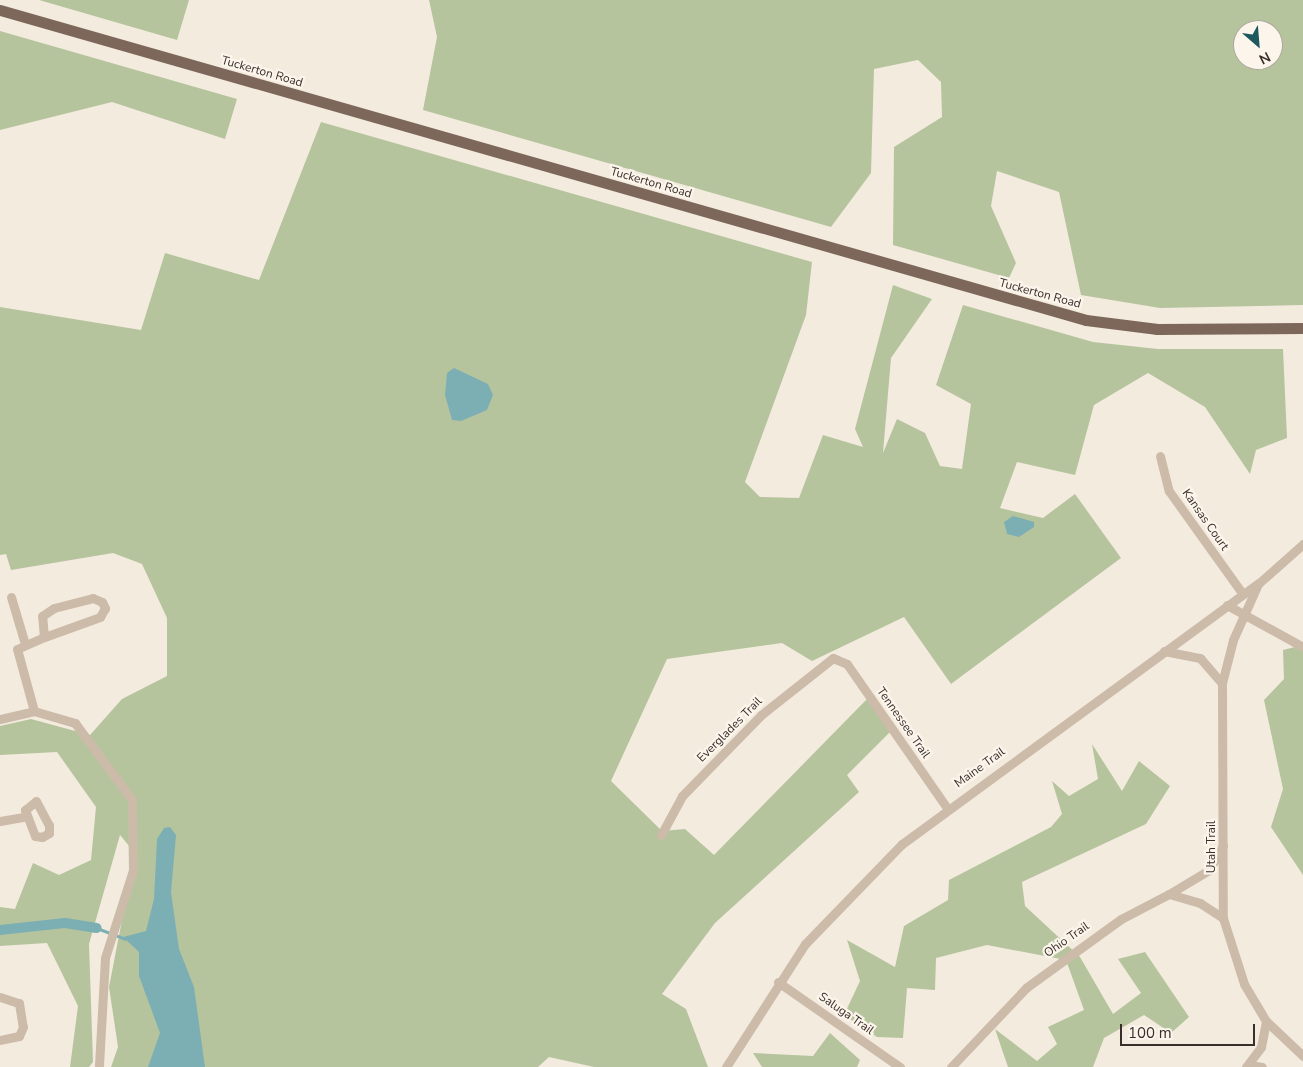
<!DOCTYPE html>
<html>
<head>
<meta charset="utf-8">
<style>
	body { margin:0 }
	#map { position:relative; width:1303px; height:1067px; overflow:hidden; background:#f4ebdf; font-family:"Nunito Sans",sans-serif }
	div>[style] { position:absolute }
	.green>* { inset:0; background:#b6c49e }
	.water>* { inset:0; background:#7cafb3 }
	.stream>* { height:2.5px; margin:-1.25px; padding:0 1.25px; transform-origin:1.25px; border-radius:1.25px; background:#7cafb3 }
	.canal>* { height:10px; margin:-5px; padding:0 5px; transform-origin:5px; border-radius:5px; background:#7cafb3 }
	.minor>* { height:9px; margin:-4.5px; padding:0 4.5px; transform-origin:4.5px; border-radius:4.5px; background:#cdbbaa }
	.major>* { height:11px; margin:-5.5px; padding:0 5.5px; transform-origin:5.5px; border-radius:5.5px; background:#7d675a }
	span { translate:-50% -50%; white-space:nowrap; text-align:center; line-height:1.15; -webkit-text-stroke:4.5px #fbf5ec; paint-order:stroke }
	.street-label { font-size:12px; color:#3a2f2a }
	.north { position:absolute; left:1233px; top:20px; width:50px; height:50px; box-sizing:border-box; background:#fbf5ec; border:1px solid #aea69e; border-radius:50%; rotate:153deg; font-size:14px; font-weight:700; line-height:20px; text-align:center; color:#3a2f2a }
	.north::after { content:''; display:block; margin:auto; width:18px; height:22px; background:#1d585e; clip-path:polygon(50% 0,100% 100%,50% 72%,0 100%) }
	.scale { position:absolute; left:1120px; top:1024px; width:135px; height:22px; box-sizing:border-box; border:2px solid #3a2f2a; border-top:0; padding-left:6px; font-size:15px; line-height:18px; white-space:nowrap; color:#3a2f2a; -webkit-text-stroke:4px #fbf5ec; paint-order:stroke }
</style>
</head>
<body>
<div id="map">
	<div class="green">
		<i style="clip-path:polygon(39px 0,189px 0,177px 40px)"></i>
		<i style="clip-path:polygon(evenodd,429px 0,1303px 0,1303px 305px,1160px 308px,1081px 295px,1059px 192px,997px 171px,991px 206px,1016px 263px,1009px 278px,893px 245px,894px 147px,942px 117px,941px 82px,918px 60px,874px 69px,871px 173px,831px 227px,423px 110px,437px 37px,429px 0,1243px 30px,1273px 30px,1273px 60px,1243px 60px,1243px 30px)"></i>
		<i style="clip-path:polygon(0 31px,237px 99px,225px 139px,112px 102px,0 130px)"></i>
		<i style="clip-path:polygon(321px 122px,812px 262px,806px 315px,745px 482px,760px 497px,799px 498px,823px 435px,863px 447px,855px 429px,893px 285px,932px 299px,891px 358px,883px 453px,897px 419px,925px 433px,940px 466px,962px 469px,971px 404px,936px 385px,963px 305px,1093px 342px,1158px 349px,1283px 349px,1287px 438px,1256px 450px,1250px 474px,1205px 407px,1148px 373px,1094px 405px,1075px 475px,1017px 462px,1000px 508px,1043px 518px,1075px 494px,1121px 558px,951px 684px,904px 617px,812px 661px,782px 643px,667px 659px,611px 781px,662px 831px,685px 829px,714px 855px,868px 698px,891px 731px,847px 775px,859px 792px,715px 923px,662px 994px,686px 1009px,708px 1067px,594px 1067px,549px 1057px,538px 1067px,111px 1067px,118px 1047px,109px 987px,135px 853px,120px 835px,89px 944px,93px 1062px,89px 1067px,70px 1067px,78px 1006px,47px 943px,0 946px,0 907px,15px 909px,33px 863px,59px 875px,91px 860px,96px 807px,57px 752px,0 755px,0 726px,31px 719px,90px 735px,122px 699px,167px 676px,167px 618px,142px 564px,113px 553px,11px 570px,6px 554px,0 555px,0 307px,141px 330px,165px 253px,259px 280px)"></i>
		<i style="clip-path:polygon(1303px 645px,1303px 875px,1271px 827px,1283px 789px,1264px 700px,1284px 679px,1283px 650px)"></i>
		<i style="clip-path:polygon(1092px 744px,1122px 791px,1139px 761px,1170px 786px,1146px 824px,1022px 882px,1025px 906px,1080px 957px,1113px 1014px,1141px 993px,1118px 959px,1145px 952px,1189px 1017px,1171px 1033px,1144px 1015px,1104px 1038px,1093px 1067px,1008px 1067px,995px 1029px,1037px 1061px,1057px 1044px,1048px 1027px,1084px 1010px,1066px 960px,987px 945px,936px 958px,935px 990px,907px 988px,903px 1038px,877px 1037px,844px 1015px,860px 981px,847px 940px,895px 967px,904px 926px,948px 900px,949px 880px,1051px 827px,1062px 814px,1052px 781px,1069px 796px,1098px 779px)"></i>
		<i style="clip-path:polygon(830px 1033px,860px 1060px,857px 1067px,762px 1067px,753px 1053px,813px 1056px)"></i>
	</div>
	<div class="water">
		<i style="clip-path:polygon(454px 368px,488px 384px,493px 395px,487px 410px,461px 421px,452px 420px,445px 395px,447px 373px)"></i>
		<i style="clip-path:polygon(1013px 516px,1034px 522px,1034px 527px,1019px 537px,1007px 534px,1004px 522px)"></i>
		<i style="clip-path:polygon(170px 827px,176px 835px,171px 892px,179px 949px,194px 987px,205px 1067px,148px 1067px,160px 1033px,139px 976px,139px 952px,123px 937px,146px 931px,154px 899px,157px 839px,164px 828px)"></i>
	</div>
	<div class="stream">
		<i style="left:97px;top:928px;width:30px;rotate:21deg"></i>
	</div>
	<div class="canal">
		<i style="left:0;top:930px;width:65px;rotate:-6.1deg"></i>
		<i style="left:65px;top:923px;width:32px;rotate:9deg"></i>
	</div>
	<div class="minor">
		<i style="left:1160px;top:456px;width:36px;rotate:76deg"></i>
		<i style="left:1169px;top:491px;width:125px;rotate:54.4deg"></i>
		<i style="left:1258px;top:584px;width:61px;rotate:114.1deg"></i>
		<i style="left:1233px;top:640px;width:44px;rotate:104.3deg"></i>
		<i style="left:1222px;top:683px;width:235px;rotate:89.8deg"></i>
		<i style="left:1223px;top:918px;width:69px;rotate:72.3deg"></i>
		<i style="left:1244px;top:984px;width:43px;rotate:59.3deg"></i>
		<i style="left:1266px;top:1021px;width:51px;rotate:43.4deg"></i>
		<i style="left:11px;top:597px;width:49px;rotate:73.4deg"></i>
		<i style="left:1227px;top:605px;width:87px;rotate:28.9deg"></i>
		<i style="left:1164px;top:651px;width:37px;rotate:11deg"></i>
		<i style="left:1200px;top:658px;width:33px;rotate:49deg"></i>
		<i style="left:34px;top:711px;width:64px;rotate:-105.3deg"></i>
		<i style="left:17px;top:649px;width:30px;rotate:-24deg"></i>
		<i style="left:44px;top:637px;width:21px;rotate:-95deg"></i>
		<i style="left:42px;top:616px;width:14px;rotate:-34deg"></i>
		<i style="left:54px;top:608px;width:40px;rotate:-14.4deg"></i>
		<i style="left:93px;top:598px;width:10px;rotate:24deg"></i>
		<i style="left:102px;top:602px;width:7px;rotate:63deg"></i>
		<i style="left:105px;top:608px;width:10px;rotate:119deg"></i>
		<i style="left:100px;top:617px;width:59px;rotate:160.3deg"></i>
		<i style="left:0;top:719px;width:35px;rotate:-13deg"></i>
		<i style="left:34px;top:711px;width:43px;rotate:16.3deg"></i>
		<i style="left:75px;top:723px;width:96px;rotate:53.5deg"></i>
		<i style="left:132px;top:800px;width:70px;rotate:89.2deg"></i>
		<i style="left:133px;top:870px;width:92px;rotate:107.7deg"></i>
		<i style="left:105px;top:958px;width:109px;rotate:93.2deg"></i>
		<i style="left:36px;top:801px;width:27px;rotate:62deg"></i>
		<i style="left:49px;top:825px;width:8px;rotate:90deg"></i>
		<i style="left:49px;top:833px;width:8px;rotate:150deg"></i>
		<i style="left:42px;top:837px;width:7px;rotate:-172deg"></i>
		<i style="left:35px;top:836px;width:28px;rotate:-111deg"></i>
		<i style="left:25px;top:810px;width:14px;rotate:-39deg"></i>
		<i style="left:0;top:821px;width:27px;rotate:-10deg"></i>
		<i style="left:661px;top:835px;width:44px;rotate:-61.7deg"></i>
		<i style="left:682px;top:796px;width:113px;rotate:-45.7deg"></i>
		<i style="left:761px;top:715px;width:92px;rotate:-38.4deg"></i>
		<i style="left:833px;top:658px;width:15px;rotate:23deg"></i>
		<i style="left:847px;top:664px;width:175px;rotate:55.2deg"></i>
		<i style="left:1169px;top:894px;width:47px;rotate:-31deg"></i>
		<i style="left:1209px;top:870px;width:28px;rotate:-60deg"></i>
		<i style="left:778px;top:982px;width:149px;rotate:34.9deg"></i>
		<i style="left:0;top:997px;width:20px;rotate:18deg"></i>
		<i style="left:19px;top:1003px;width:24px;rotate:81deg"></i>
		<i style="left:23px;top:1027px;width:10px;rotate:114deg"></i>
		<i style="left:19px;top:1036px;width:19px;rotate:168deg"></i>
		<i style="left:1250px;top:1065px;width:12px;rotate:9deg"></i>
		<i style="left:726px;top:1067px;width:146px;rotate:-57.3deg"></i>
		<i style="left:805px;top:944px;width:139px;rotate:-45.9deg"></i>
		<i style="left:902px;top:844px;width:442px;rotate:-36.2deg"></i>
		<i style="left:1259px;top:583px;width:59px;rotate:-41.6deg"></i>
		<i style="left:951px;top:1067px;width:110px;rotate:-46.5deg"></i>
		<i style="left:1027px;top:987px;width:116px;rotate:-35.9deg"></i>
		<i style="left:1121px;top:919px;width:54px;rotate:-27.5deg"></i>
		<i style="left:1169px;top:894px;width:32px;rotate:16deg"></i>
		<i style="left:1200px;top:903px;width:27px;rotate:33deg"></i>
		<i style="left:1246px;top:1067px;width:25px;rotate:-53deg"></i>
		<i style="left:1261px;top:1047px;width:26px;rotate:-79deg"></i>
	</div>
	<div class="major">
		<i style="left:0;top:10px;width:1129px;rotate:15.93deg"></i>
		<i style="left:1086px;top:320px;width:72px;rotate:7.2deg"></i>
		<i style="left:1157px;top:329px;width:146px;rotate:-0.4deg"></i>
	</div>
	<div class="street-label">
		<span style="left:262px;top:72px;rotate:16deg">Tuckerton Road</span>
		<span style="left:651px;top:183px;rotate:16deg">Tuckerton Road</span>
		<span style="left:1040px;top:294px;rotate:15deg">Tuckerton Road</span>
		<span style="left:1205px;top:520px;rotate:55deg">Kansas Court</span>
		<span style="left:903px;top:723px;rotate:55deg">Tennessee Trail</span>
		<span style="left:730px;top:730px;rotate:-45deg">Everglades Trail</span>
		<span style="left:980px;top:768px;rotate:-36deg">Maine Trail</span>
		<span style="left:1212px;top:847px;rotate:-90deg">Utah Trail</span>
		<span style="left:1067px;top:940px;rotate:-35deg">Ohio Trail</span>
		<span style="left:846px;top:1014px;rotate:35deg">Saluga Trail</span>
	</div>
	<div class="north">N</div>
	<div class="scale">100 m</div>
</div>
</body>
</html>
